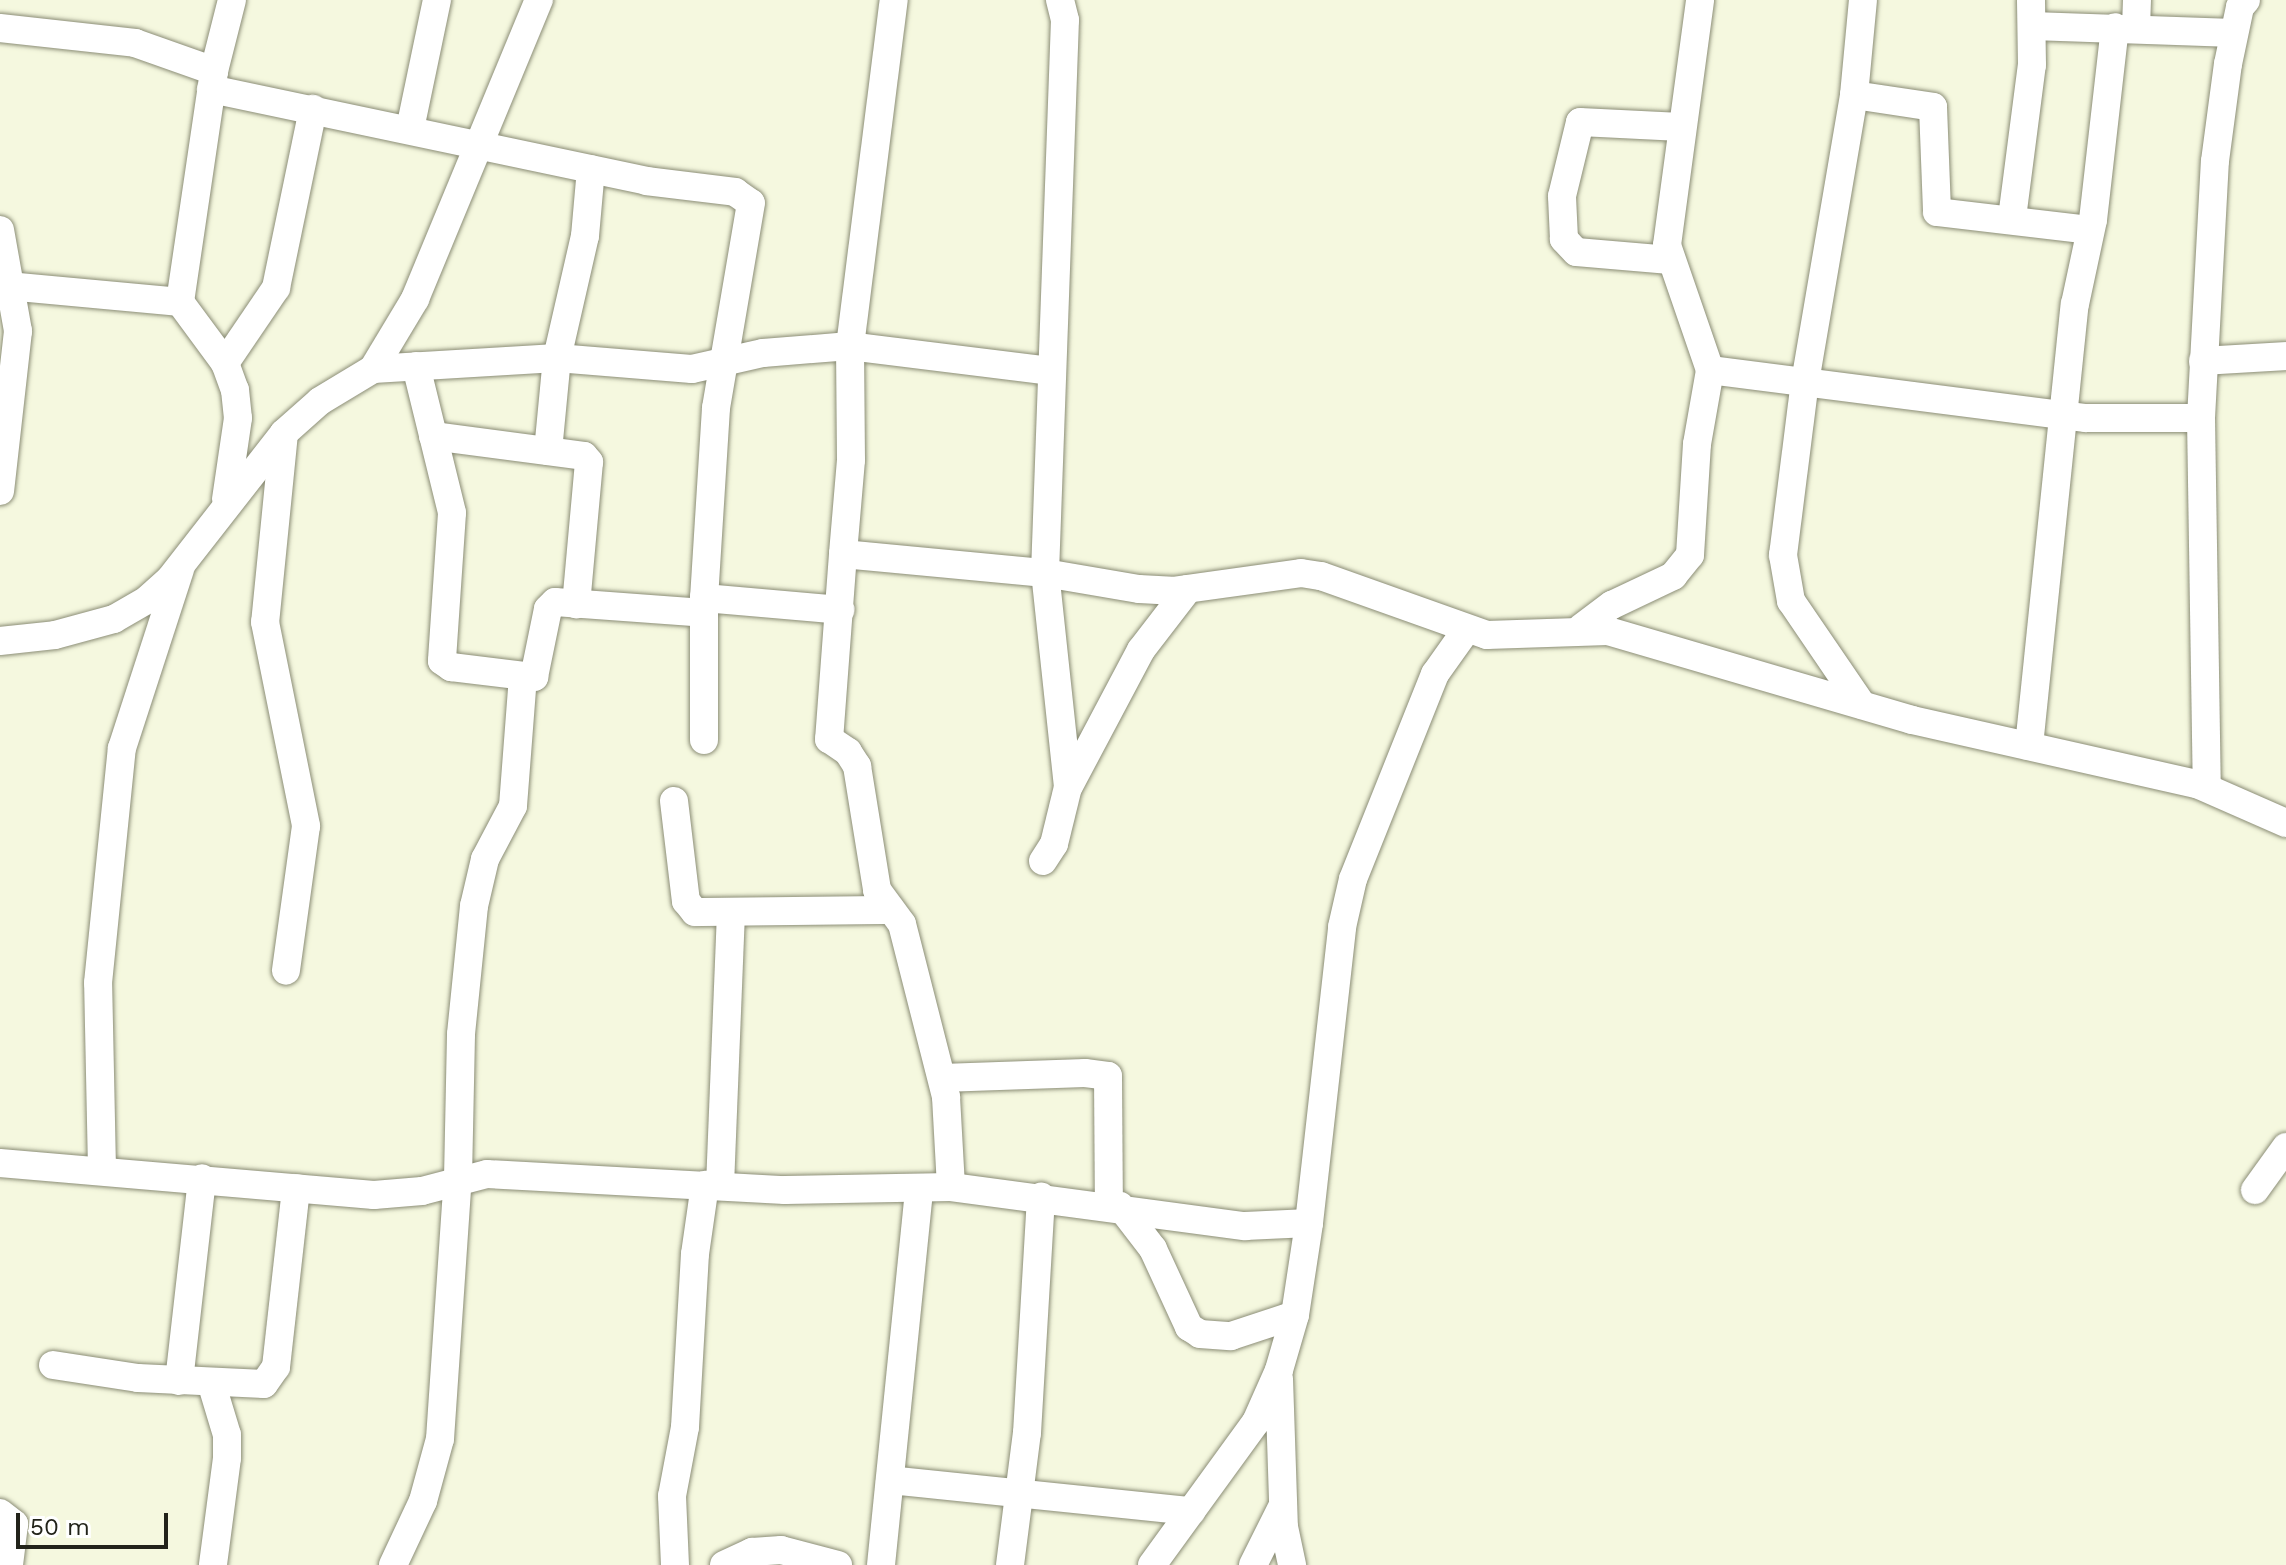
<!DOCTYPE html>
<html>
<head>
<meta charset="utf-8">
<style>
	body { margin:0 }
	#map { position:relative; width:2286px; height:1565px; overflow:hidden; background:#f5f8df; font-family:"Work Sans",sans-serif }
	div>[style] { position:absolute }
	.roads { filter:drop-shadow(0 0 2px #8b8d76) drop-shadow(0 0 2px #8b8d76) }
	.minor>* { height:28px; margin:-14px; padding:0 14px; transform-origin:14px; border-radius:14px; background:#fff }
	span { translate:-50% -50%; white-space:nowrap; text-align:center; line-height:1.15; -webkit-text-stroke:6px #fff; paint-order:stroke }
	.scale { position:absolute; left:16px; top:1513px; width:152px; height:36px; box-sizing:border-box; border:4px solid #22231a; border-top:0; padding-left:10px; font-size:24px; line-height:28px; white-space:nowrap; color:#22231a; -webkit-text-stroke:6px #fff; paint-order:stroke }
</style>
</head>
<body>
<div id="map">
	<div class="roads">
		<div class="minor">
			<i style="left:2032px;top:26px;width:202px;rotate:2deg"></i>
			<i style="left:0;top:28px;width:136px;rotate:6.3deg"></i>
			<i style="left:135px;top:43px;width:84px;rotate:19.5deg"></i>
			<i style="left:2136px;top:28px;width:28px;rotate:-88deg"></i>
			<i style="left:211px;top:89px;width:445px;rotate:11.9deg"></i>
			<i style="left:646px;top:181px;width:90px;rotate:7deg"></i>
			<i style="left:735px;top:192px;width:19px;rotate:35deg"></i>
			<i style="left:751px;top:203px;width:208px;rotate:99.7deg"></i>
			<i style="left:716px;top:408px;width:190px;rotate:93.6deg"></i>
			<i style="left:704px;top:598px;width:142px;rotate:90deg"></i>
			<i style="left:1854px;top:95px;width:80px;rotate:8.6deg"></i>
			<i style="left:1933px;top:107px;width:105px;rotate:87.8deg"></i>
			<i style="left:1937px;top:212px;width:154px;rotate:6.7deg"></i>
			<i style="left:410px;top:129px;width:132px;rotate:-78.2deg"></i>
			<i style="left:2012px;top:218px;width:154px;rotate:-82.6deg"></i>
			<i style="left:2032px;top:65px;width:65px;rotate:-90.9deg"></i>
			<i style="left:0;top:230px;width:103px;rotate:79.9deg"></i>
			<i style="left:18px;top:331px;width:161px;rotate:96.4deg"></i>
			<i style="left:1670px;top:260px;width:94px;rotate:-175.1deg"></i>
			<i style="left:1576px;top:252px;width:18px;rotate:-133deg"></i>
			<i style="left:1564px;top:239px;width:43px;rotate:-92.7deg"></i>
			<i style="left:1562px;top:196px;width:76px;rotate:-76.3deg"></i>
			<i style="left:1580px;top:122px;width:101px;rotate:2.8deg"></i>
			<i style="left:0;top:276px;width:13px;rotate:51deg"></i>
			<i style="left:8px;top:286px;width:173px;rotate:5.3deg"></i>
			<i style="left:180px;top:302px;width:76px;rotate:53.6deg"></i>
			<i style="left:225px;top:363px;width:29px;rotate:70deg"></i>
			<i style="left:235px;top:390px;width:28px;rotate:84deg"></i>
			<i style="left:238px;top:418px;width:82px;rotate:98.4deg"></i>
			<i style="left:180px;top:302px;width:233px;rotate:-81.6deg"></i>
			<i style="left:214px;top:71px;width:73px;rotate:-75.8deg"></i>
			<i style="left:2203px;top:361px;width:83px;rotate:-3.4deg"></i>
			<i style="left:225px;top:363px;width:91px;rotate:-55.8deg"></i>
			<i style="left:276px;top:288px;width:183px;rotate:-78.3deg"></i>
			<i style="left:416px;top:366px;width:151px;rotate:76.2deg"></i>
			<i style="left:452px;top:513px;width:148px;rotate:93.9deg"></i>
			<i style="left:442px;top:661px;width:11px;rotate:34deg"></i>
			<i style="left:451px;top:667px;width:84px;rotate:6.9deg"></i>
			<i style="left:534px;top:677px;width:69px;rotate:-78.4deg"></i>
			<i style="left:548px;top:609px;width:10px;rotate:-45deg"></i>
			<i style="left:555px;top:602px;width:149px;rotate:4.2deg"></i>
			<i style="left:373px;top:369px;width:82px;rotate:-59deg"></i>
			<i style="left:415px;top:299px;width:324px;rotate:-67.5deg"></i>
			<i style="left:1710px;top:370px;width:379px;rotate:7.3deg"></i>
			<i style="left:2086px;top:418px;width:115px"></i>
			<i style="left:2201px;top:418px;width:257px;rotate:-86.9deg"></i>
			<i style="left:2215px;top:161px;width:98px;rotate:-82.4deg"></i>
			<i style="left:2228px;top:64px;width:58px;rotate:-78.1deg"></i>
			<i style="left:2240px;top:7px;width:9px;rotate:-49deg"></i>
			<i style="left:1050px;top:371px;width:202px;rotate:-172.9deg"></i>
			<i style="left:850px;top:346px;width:114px;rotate:89.5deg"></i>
			<i style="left:851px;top:460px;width:94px;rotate:94.9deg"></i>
			<i style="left:843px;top:554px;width:203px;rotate:5.4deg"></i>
			<i style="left:1045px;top:573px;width:95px;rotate:9.7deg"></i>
			<i style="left:1139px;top:589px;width:33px;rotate:3deg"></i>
			<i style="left:1172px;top:591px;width:130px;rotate:-7.9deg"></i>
			<i style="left:1301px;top:573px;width:20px;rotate:9deg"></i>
			<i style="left:1321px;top:576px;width:176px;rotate:19.6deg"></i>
			<i style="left:1487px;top:635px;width:121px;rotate:-1.9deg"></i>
			<i style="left:1608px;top:631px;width:317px;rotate:16.3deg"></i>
			<i style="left:1912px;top:720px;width:292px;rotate:12.7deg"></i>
			<i style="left:2197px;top:784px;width:97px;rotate:23.7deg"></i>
			<i style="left:2201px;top:418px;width:369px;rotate:89.1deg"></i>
			<i style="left:284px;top:433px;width:190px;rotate:95.7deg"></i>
			<i style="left:265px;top:622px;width:208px;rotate:78.6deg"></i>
			<i style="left:306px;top:826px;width:146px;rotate:97.9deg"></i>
			<i style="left:433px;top:436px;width:152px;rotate:7.5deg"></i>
			<i style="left:584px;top:456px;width:8px;rotate:50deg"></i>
			<i style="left:589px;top:462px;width:143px;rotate:95.2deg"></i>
			<i style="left:548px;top:451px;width:93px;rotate:-84.5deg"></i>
			<i style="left:557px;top:358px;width:125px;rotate:-77.1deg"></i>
			<i style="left:585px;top:236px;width:67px;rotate:-84.9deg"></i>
			<i style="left:843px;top:554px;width:186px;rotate:94.3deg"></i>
			<i style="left:829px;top:739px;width:23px;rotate:34deg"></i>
			<i style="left:848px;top:752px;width:17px;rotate:57deg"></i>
			<i style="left:857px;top:766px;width:126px;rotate:80.8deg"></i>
			<i style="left:877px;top:890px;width:42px;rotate:53.7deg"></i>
			<i style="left:902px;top:924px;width:179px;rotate:75.7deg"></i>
			<i style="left:946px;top:1097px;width:90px;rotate:86.8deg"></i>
			<i style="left:704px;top:598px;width:137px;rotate:5deg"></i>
			<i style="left:1581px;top:628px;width:39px;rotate:-37deg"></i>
			<i style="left:1612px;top:605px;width:68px;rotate:-25.4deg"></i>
			<i style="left:1673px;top:576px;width:27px;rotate:-51deg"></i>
			<i style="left:1690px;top:555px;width:111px;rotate:-86.4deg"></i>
			<i style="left:1697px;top:444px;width:75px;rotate:-80deg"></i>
			<i style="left:1710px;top:370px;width:132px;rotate:-109deg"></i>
			<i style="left:1667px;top:245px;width:247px;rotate:-82.3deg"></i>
			<i style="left:0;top:641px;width:55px;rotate:-6.2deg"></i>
			<i style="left:55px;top:635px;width:61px;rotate:-15.2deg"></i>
			<i style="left:114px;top:619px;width:39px;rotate:-30deg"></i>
			<i style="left:148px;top:599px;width:30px;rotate:-42deg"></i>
			<i style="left:170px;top:579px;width:185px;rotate:-52deg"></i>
			<i style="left:284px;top:433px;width:48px;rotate:-41.6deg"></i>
			<i style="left:320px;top:401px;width:62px;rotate:-31.1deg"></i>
			<i style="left:373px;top:369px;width:184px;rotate:-3.4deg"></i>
			<i style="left:557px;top:358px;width:135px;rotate:4.7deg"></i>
			<i style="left:692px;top:369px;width:73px;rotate:-12.7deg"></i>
			<i style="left:763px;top:353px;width:87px;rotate:-4.6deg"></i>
			<i style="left:850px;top:346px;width:349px;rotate:-82.8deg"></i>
			<i style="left:1862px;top:705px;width:126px;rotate:-124.3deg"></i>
			<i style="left:1791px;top:601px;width:47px;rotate:-99.9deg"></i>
			<i style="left:1783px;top:555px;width:174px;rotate:-82.8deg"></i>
			<i style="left:1805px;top:382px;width:291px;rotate:-80.3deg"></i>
			<i style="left:1854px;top:95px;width:95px;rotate:-84.6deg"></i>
			<i style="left:2029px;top:746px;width:444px;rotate:-84.1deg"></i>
			<i style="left:2075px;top:304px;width:86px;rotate:-77.9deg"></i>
			<i style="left:2093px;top:220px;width:194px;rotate:-83.5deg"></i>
			<i style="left:1069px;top:786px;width:154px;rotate:-62.1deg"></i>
			<i style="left:1141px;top:650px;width:77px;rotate:-52.4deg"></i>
			<i style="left:674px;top:801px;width:101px;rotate:83.2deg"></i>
			<i style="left:686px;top:901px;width:14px;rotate:51deg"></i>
			<i style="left:695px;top:912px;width:196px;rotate:-0.6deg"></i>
			<i style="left:1043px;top:861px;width:20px;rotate:-57deg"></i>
			<i style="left:1054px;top:844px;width:59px;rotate:-76.2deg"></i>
			<i style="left:1068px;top:787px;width:215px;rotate:-96.1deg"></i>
			<i style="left:1045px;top:573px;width:553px;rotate:-87.93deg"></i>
			<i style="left:1065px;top:20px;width:21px;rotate:-104deg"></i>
			<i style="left:942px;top:1078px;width:143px;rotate:-2deg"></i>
			<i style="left:1085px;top:1073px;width:23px;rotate:7deg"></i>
			<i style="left:1108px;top:1076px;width:129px;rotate:89.6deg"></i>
			<i style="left:0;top:1163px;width:375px;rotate:4.9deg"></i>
			<i style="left:374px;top:1195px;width:48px;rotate:-4.8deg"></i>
			<i style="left:422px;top:1191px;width:67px;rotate:-14.7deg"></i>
			<i style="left:487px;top:1174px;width:298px;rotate:3.1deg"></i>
			<i style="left:785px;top:1190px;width:166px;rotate:-1deg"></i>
			<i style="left:951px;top:1187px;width:297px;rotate:7.6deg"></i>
			<i style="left:1245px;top:1226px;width:64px;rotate:-2.7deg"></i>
			<i style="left:102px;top:1169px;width:186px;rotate:-91.2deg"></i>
			<i style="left:98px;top:983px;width:236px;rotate:-84.2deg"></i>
			<i style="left:122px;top:748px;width:188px;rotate:-72deg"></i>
			<i style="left:720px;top:1186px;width:274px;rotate:-87.7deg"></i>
			<i style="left:2255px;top:1190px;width:53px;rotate:-54.2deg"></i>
			<i style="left:1120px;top:1206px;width:54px;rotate:52.5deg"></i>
			<i style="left:1153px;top:1249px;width:86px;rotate:65.2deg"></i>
			<i style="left:1189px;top:1327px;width:13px;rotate:32deg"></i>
			<i style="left:1200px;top:1334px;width:31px;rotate:4deg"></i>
			<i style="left:1231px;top:1336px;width:67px;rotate:-18.2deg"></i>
			<i style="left:53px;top:1365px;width:86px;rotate:8.7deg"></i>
			<i style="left:138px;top:1378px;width:126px;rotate:2.7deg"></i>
			<i style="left:264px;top:1384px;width:21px;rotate:-55deg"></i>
			<i style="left:276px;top:1367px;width:180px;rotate:-83.6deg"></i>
			<i style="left:1279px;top:1379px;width:148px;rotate:88.1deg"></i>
			<i style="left:1284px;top:1527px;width:39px;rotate:78deg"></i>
			<i style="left:179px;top:1381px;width:204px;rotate:-83.5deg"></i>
			<i style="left:211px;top:1382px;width:55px;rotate:73.2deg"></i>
			<i style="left:227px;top:1435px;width:23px;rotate:90deg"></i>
			<i style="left:227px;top:1458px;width:108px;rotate:97.5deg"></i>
			<i style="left:890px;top:1480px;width:303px;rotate:5.9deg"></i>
			<i style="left:0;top:1513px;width:18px;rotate:38deg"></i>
			<i style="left:14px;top:1524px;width:41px;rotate:97deg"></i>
			<i style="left:393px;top:1565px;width:71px;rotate:-64.9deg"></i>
			<i style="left:423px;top:1501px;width:64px;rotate:-74.7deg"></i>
			<i style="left:440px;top:1439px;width:262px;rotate:-86.1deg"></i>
			<i style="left:458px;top:1178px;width:144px;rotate:-88.8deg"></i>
			<i style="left:461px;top:1034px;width:129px;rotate:-84.2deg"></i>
			<i style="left:474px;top:906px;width:48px;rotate:-76.8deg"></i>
			<i style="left:485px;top:859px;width:60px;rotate:-62.2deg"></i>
			<i style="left:513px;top:806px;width:130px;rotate:-85.6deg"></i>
			<i style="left:675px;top:1565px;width:69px;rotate:-92.5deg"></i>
			<i style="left:672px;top:1496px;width:70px;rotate:-79.3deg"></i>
			<i style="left:685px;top:1427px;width:173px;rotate:-86.7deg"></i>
			<i style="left:695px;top:1254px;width:70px;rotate:-81.8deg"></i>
			<i style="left:724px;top:1565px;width:31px;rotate:-25deg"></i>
			<i style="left:752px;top:1552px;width:29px;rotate:-4deg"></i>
			<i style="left:781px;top:1550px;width:59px;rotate:14.7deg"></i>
			<i style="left:881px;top:1565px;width:378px;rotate:-84.2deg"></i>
			<i style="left:1010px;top:1565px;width:133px;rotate:-82.7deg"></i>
			<i style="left:1027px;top:1433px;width:237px;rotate:-86.6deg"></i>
			<i style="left:1152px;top:1565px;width:177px;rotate:-54deg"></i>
			<i style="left:1256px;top:1422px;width:57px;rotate:-66.1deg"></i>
			<i style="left:1279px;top:1370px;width:57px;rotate:-73.8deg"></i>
			<i style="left:1295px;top:1315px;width:93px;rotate:-81.3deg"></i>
			<i style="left:1309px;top:1223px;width:298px;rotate:-83.6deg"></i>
			<i style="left:1342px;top:927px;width:49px;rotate:-77.1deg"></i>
			<i style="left:1353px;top:879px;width:221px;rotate:-68.2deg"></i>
			<i style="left:1435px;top:674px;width:55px;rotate:-54.6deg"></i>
			<i style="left:1253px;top:1565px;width:67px;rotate:-63.4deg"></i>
		</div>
	</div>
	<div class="scale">50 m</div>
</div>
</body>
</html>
